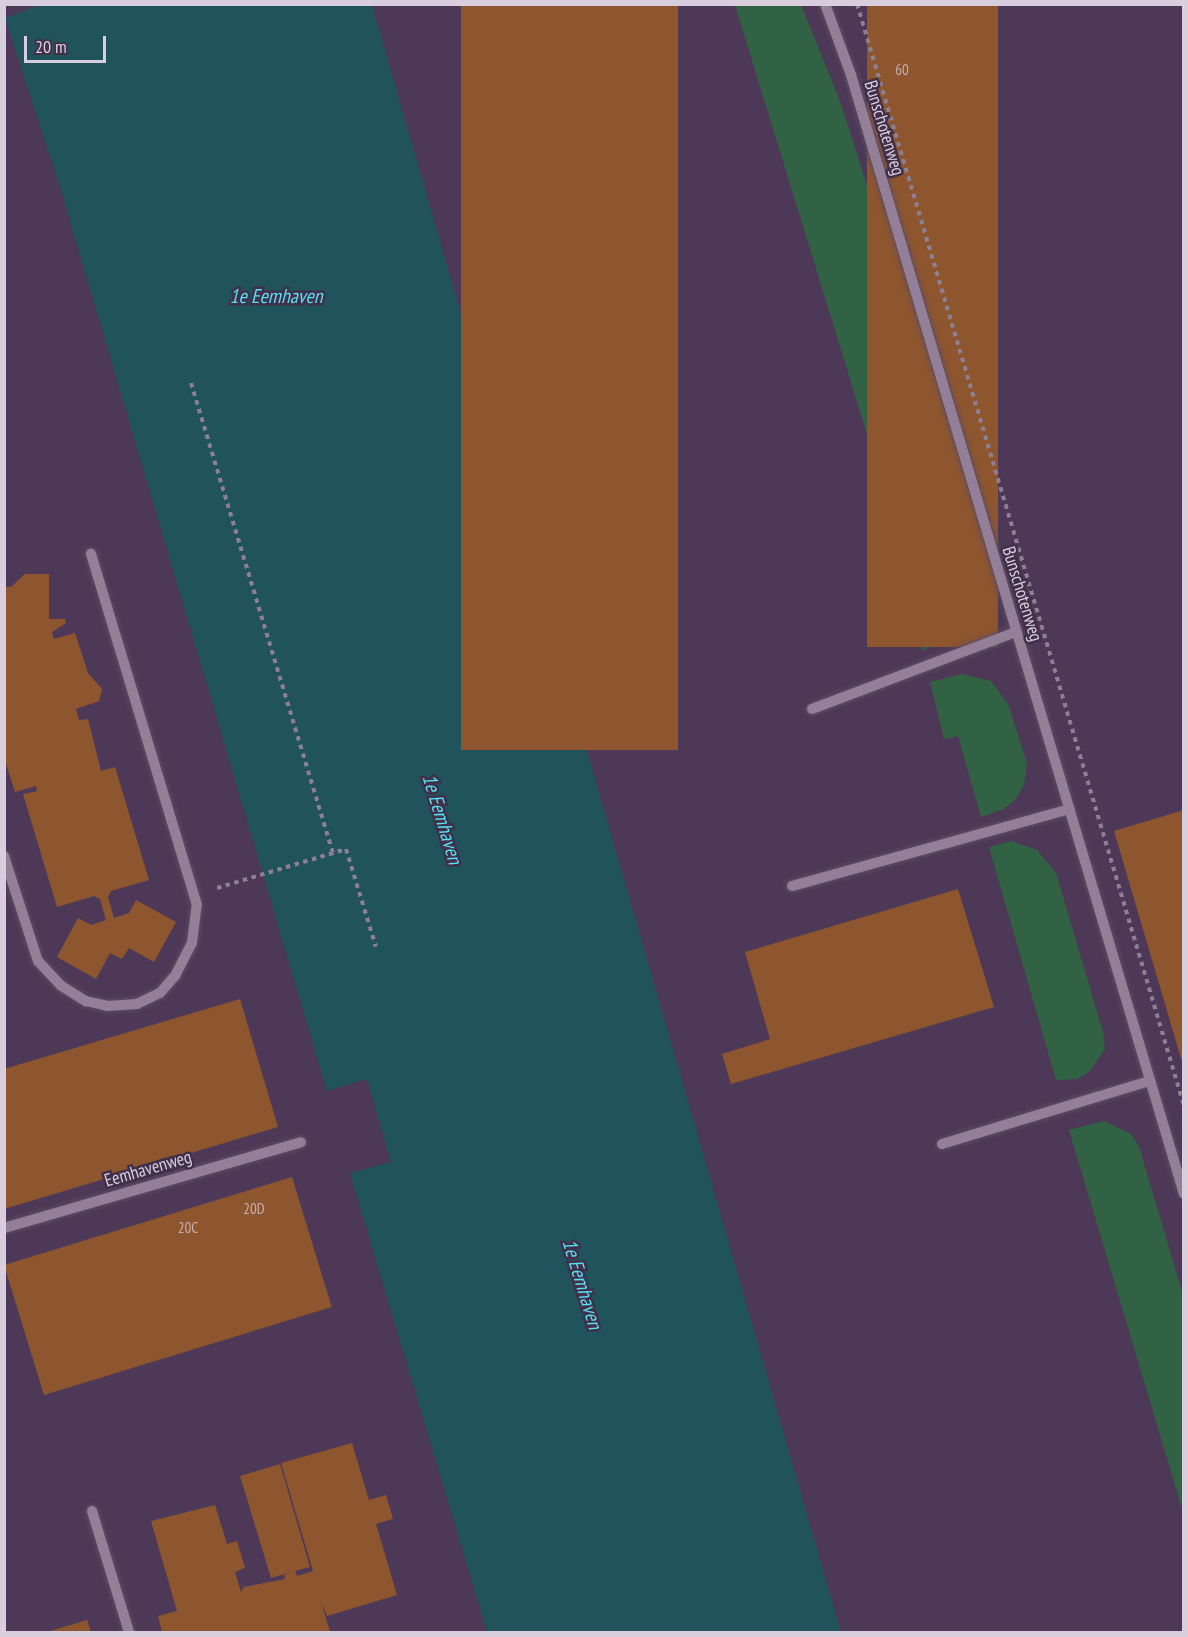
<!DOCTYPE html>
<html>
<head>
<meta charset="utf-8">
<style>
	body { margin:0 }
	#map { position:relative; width:1188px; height:1637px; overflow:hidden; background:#413049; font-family:"PT Sans Narrow",sans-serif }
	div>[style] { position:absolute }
	.built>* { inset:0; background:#4d3957; transform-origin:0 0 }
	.green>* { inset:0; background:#306243 }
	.water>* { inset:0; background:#20535b }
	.building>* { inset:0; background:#8e562e; transform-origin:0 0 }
	.path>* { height:4px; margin-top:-2px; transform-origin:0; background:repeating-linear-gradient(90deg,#8d8094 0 4.5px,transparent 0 9px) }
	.roads { filter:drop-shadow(0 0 2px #5c4c64) drop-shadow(0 0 2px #5c4c64) }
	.minor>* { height:10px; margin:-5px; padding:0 5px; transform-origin:5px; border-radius:5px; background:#938098 }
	span { translate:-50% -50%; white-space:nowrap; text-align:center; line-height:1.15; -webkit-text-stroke:5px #413049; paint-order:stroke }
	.number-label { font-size:15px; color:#c6b0b2 }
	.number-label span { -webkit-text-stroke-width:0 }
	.street-label { font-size:18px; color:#d8cede }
	.water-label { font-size:20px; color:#53e0f4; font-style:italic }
	.frame { position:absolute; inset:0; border:6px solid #d8cede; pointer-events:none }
	.scale { position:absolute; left:24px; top:36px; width:82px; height:27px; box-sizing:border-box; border:3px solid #d8cede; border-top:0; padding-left:8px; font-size:18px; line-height:21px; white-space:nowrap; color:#d8cede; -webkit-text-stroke:4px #413049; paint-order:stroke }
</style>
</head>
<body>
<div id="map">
	<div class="built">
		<i style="left:5px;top:5px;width:1178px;height:1627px"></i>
	</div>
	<div class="green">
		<i style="clip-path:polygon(735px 5px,801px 5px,840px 101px,880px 226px,879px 269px,976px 591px,967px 619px,959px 630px,923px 651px,867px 434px)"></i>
		<i style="clip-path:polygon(962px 674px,991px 681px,1008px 704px,1027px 763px,1024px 785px,1015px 800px,1004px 809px,981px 817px,958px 736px,944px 739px,930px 682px)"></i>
		<i style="clip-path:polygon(1011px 841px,1037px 850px,1056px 873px,1103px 1032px,1105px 1049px,1089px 1072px,1077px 1079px,1056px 1080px,989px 847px)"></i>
		<i style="clip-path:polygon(1104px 1121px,1131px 1134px,1139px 1147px,1183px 1295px,1183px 1512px,1069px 1130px)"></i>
	</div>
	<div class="water">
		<i style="clip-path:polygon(42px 4px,372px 5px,841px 1632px,487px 1632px,350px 1173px,391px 1162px,367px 1079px,327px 1091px,60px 187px,5px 18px)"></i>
	</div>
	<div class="building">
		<i style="left:461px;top:4px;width:217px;height:746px"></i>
		<i style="left:867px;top:4px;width:131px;height:643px"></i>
		<i style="clip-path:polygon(25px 574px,49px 574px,49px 619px,65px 619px,66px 623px,52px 632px,54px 639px,75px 633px,88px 673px,102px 689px,99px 701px,76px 709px,79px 720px,88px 719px,101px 771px,115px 767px,149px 880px,111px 891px,108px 897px,114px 918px,129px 913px,136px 900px,176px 922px,154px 962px,129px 948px,122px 959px,110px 953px,96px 979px,57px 957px,78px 918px,91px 925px,106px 920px,100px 899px,94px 896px,57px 907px,23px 794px,37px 791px,36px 786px,15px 792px,4px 758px,4px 587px,11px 587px)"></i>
		<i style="clip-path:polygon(1184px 810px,1184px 1065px,1183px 1065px,1114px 831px)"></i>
		<i style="clip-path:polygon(958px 889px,994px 1007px,731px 1084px,722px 1054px,770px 1039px,745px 952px)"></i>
		<i style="clip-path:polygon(240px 999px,278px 1127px,4px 1209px,4px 1069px)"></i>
		<i style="left:292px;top:1177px;width:136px;height:301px;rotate:73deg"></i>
		<i style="clip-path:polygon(352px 1443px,369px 1500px,386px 1495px,393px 1519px,376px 1524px,397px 1595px,327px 1616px,321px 1602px,330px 1632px,162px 1632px,158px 1616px,177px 1611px,151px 1521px,215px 1505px,227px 1544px,237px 1541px,245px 1568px,235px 1572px,241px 1592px,244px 1587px,285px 1579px,284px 1575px,292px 1572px,271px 1578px,240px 1476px,280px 1464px,310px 1567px,295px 1571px,297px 1576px,313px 1571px,281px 1463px)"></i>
		<i style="clip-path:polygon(87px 1620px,91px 1632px,47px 1632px)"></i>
	</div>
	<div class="path">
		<i style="left:857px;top:4px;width:1149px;rotate:73.47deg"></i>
		<i style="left:191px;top:383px;width:491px;rotate:73.2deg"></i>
		<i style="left:217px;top:888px;width:135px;rotate:-16.8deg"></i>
		<i style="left:346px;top:849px;width:102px;rotate:73deg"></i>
	</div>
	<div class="roads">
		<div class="minor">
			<i style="left:825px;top:4px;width:76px;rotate:69.9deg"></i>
			<i style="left:851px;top:75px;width:1167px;rotate:73.43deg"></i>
			<i style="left:812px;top:709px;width:218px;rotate:-20.7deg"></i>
			<i style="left:4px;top:856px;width:110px;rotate:72.1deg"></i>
			<i style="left:38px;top:961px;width:33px;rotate:47deg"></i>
			<i style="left:60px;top:985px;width:31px;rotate:32deg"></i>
			<i style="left:86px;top:1001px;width:22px;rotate:13deg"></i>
			<i style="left:107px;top:1006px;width:30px;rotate:-4deg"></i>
			<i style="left:137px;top:1004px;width:25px;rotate:-26deg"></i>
			<i style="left:160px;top:993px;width:23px;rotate:-49deg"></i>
			<i style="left:175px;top:976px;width:37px;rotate:-63deg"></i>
			<i style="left:192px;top:943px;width:38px;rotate:-83deg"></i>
			<i style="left:197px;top:905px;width:367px;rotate:-106.8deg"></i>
			<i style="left:792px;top:886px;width:288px;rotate:-15.5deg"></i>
			<i style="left:942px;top:1144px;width:217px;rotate:-16.9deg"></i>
			<i style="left:4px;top:1228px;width:309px;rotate:-16.1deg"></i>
			<i style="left:92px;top:1511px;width:127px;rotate:73deg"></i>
		</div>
	</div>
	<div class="number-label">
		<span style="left:902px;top:70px">60</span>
		<span style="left:254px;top:1209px">20D</span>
		<span style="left:188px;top:1228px">20C</span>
	</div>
	<div class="street-label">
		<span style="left:884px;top:128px;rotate:73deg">Bunschotenweg</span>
		<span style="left:1022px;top:594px;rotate:73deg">Bunschotenweg</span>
		<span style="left:148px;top:1169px;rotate:-16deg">Eemhavenweg</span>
	</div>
	<div class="water-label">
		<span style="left:276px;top:296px">1e Eemhaven</span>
		<span style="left:442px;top:819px;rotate:73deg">1e Eemhaven</span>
		<span style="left:582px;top:1284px;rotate:73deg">1e Eemhaven</span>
	</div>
	<div class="frame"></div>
	<div class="scale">20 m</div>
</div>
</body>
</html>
